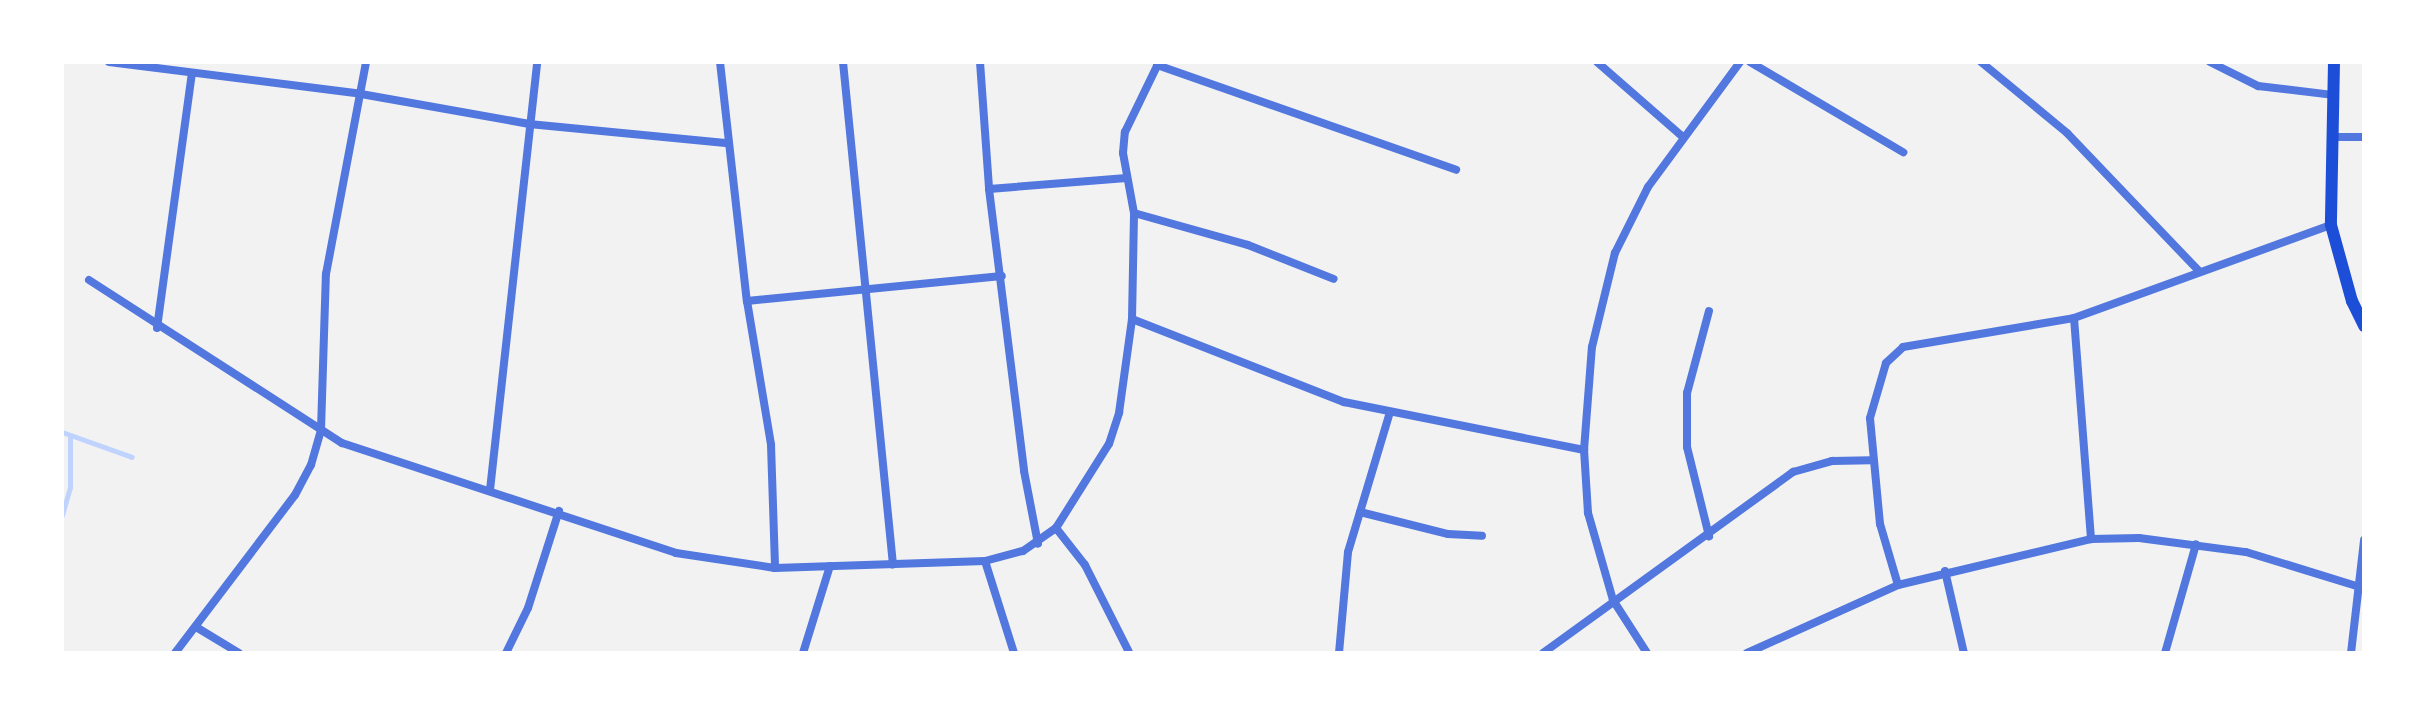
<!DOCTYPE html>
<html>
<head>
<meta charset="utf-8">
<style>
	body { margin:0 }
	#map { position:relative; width:2426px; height:715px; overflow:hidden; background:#f2f2f2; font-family:Merriweather,serif }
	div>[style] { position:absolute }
	.stream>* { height:5px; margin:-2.5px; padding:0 2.5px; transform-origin:2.5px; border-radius:2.5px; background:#bfd3fe }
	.minor>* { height:8px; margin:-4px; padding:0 4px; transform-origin:4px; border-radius:4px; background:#5277de }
	.secondary>* { height:12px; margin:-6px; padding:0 6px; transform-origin:6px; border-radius:6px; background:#1d4ed8 }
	span { translate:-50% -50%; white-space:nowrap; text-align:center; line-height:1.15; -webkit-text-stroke:8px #fff; paint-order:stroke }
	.frame { position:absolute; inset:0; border:64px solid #fff; pointer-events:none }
</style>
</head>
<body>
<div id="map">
	<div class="stream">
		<i style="left:62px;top:432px;width:74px;rotate:19.7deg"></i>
		<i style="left:62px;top:515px;width:29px;rotate:-74deg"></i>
		<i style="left:70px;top:487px;width:50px;rotate:-90deg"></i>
	</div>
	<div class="minor">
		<i style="left:109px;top:62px;width:254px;rotate:7.2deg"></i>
		<i style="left:361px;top:94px;width:171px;rotate:10.1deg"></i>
		<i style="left:529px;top:124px;width:200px;rotate:5.5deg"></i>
		<i style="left:720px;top:62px;width:241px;rotate:83.6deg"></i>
		<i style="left:747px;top:301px;width:146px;rotate:80.5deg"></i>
		<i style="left:771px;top:445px;width:123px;rotate:88.1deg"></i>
		<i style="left:843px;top:62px;width:505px;rotate:84.32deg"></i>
		<i style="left:980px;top:62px;width:127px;rotate:85.9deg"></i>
		<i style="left:989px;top:189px;width:284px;rotate:82.9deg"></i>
		<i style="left:1024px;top:471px;width:74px;rotate:79.1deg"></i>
		<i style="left:1597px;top:62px;width:114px;rotate:41.1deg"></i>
		<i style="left:1750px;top:62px;width:178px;rotate:30.5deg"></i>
		<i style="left:1981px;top:62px;width:112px;rotate:39.5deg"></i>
		<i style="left:2067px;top:133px;width:191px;rotate:46.3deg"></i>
		<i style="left:2210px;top:62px;width:54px;rotate:26.6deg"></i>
		<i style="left:2258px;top:86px;width:77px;rotate:6.8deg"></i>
		<i style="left:1157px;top:65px;width:317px;rotate:19.3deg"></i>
		<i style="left:2332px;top:137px;width:32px"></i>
		<i style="left:989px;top:189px;width:138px;rotate:-4.6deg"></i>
		<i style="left:1134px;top:213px;width:118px;rotate:15.7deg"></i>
		<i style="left:1248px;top:245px;width:92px;rotate:21.6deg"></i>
		<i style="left:89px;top:280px;width:301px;rotate:32.8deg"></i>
		<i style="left:342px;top:443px;width:352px;rotate:18.2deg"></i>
		<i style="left:676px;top:553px;width:100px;rotate:8.6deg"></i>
		<i style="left:775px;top:568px;width:210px;rotate:-1.9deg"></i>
		<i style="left:985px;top:561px;width:39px;rotate:-15deg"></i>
		<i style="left:1023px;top:551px;width:40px;rotate:-34.9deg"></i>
		<i style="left:1056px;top:528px;width:99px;rotate:-57.8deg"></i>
		<i style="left:1109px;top:444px;width:33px;rotate:-72deg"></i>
		<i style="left:1119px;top:413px;width:95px;rotate:-82.1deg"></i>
		<i style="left:1132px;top:319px;width:106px;rotate:-88.9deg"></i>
		<i style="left:1134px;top:213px;width:61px;rotate:-100.4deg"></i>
		<i style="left:1123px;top:153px;width:21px;rotate:-85deg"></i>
		<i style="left:1125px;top:132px;width:78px;rotate:-64.1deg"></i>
		<i style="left:747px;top:301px;width:256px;rotate:-5.6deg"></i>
		<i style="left:1709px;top:311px;width:85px;rotate:105deg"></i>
		<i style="left:1687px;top:393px;width:54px;rotate:90deg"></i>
		<i style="left:1687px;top:447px;width:92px;rotate:76.1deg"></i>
		<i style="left:2074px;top:318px;width:222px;rotate:85.6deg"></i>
		<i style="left:1132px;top:319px;width:228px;rotate:21.4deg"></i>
		<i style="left:1344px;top:402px;width:245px;rotate:11.3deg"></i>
		<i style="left:157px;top:328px;width:257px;rotate:-82.2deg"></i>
		<i style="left:490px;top:490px;width:431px;rotate:-83.7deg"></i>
		<i style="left:1360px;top:512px;width:91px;rotate:14deg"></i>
		<i style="left:1448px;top:534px;width:34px;rotate:3deg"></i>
		<i style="left:1056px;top:528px;width:47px;rotate:51.9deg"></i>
		<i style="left:1085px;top:565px;width:97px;rotate:63.2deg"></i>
		<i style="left:985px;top:561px;width:96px;rotate:72.5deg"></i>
		<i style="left:1945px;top:571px;width:84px;rotate:77deg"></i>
		<i style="left:1898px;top:585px;width:64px;rotate:-106.4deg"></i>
		<i style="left:1880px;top:524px;width:106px;rotate:-95.4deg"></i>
		<i style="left:1870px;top:418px;width:57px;rotate:-73.8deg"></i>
		<i style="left:1886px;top:363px;width:23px;rotate:-43deg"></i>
		<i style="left:1903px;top:347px;width:173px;rotate:-9.6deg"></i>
		<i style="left:2074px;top:318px;width:273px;rotate:-19.9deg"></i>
		<i style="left:196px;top:627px;width:50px;rotate:31.2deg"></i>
		<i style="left:175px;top:653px;width:198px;rotate:-52.8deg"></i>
		<i style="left:295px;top:495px;width:34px;rotate:-62deg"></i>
		<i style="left:311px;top:465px;width:36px;rotate:-74deg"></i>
		<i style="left:321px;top:430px;width:156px;rotate:-88.2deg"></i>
		<i style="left:326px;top:274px;width:216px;rotate:-79.3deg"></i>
		<i style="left:506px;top:653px;width:50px;rotate:-63.9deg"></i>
		<i style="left:528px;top:608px;width:102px;rotate:-72.3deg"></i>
		<i style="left:803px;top:653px;width:91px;rotate:-72.8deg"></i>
		<i style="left:1339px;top:653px;width:101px;rotate:-84.9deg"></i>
		<i style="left:1348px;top:552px;width:146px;rotate:-73.3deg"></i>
		<i style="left:1543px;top:653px;width:309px;rotate:-35.9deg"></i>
		<i style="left:1793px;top:472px;width:41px;rotate:-15.8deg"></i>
		<i style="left:1832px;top:461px;width:39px;rotate:-1deg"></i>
		<i style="left:1647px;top:653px;width:63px;rotate:-122.7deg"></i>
		<i style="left:1613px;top:600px;width:91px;rotate:-106deg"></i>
		<i style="left:1588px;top:513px;width:63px;rotate:-93.6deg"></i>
		<i style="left:1584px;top:450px;width:103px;rotate:-85.6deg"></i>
		<i style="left:1592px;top:347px;width:97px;rotate:-76.3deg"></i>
		<i style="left:1615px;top:253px;width:74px;rotate:-63.4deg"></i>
		<i style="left:1648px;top:187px;width:155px;rotate:-53.6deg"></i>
		<i style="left:1747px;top:653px;width:166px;rotate:-24.2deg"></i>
		<i style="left:1898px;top:585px;width:198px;rotate:-13.4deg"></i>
		<i style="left:2091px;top:539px;width:48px;rotate:-1.2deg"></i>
		<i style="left:2139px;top:538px;width:108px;rotate:7.5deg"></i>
		<i style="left:2246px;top:552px;width:119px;rotate:17.1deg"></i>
		<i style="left:2165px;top:653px;width:113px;rotate:-74.1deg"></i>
		<i style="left:2351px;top:653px;width:114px;rotate:-83.4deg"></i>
	</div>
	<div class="secondary">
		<i style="left:2334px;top:62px;width:163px;rotate:91.1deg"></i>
		<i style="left:2331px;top:225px;width:79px;rotate:74.6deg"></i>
		<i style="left:2352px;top:301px;width:28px;rotate:64deg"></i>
	</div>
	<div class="frame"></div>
</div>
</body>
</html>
